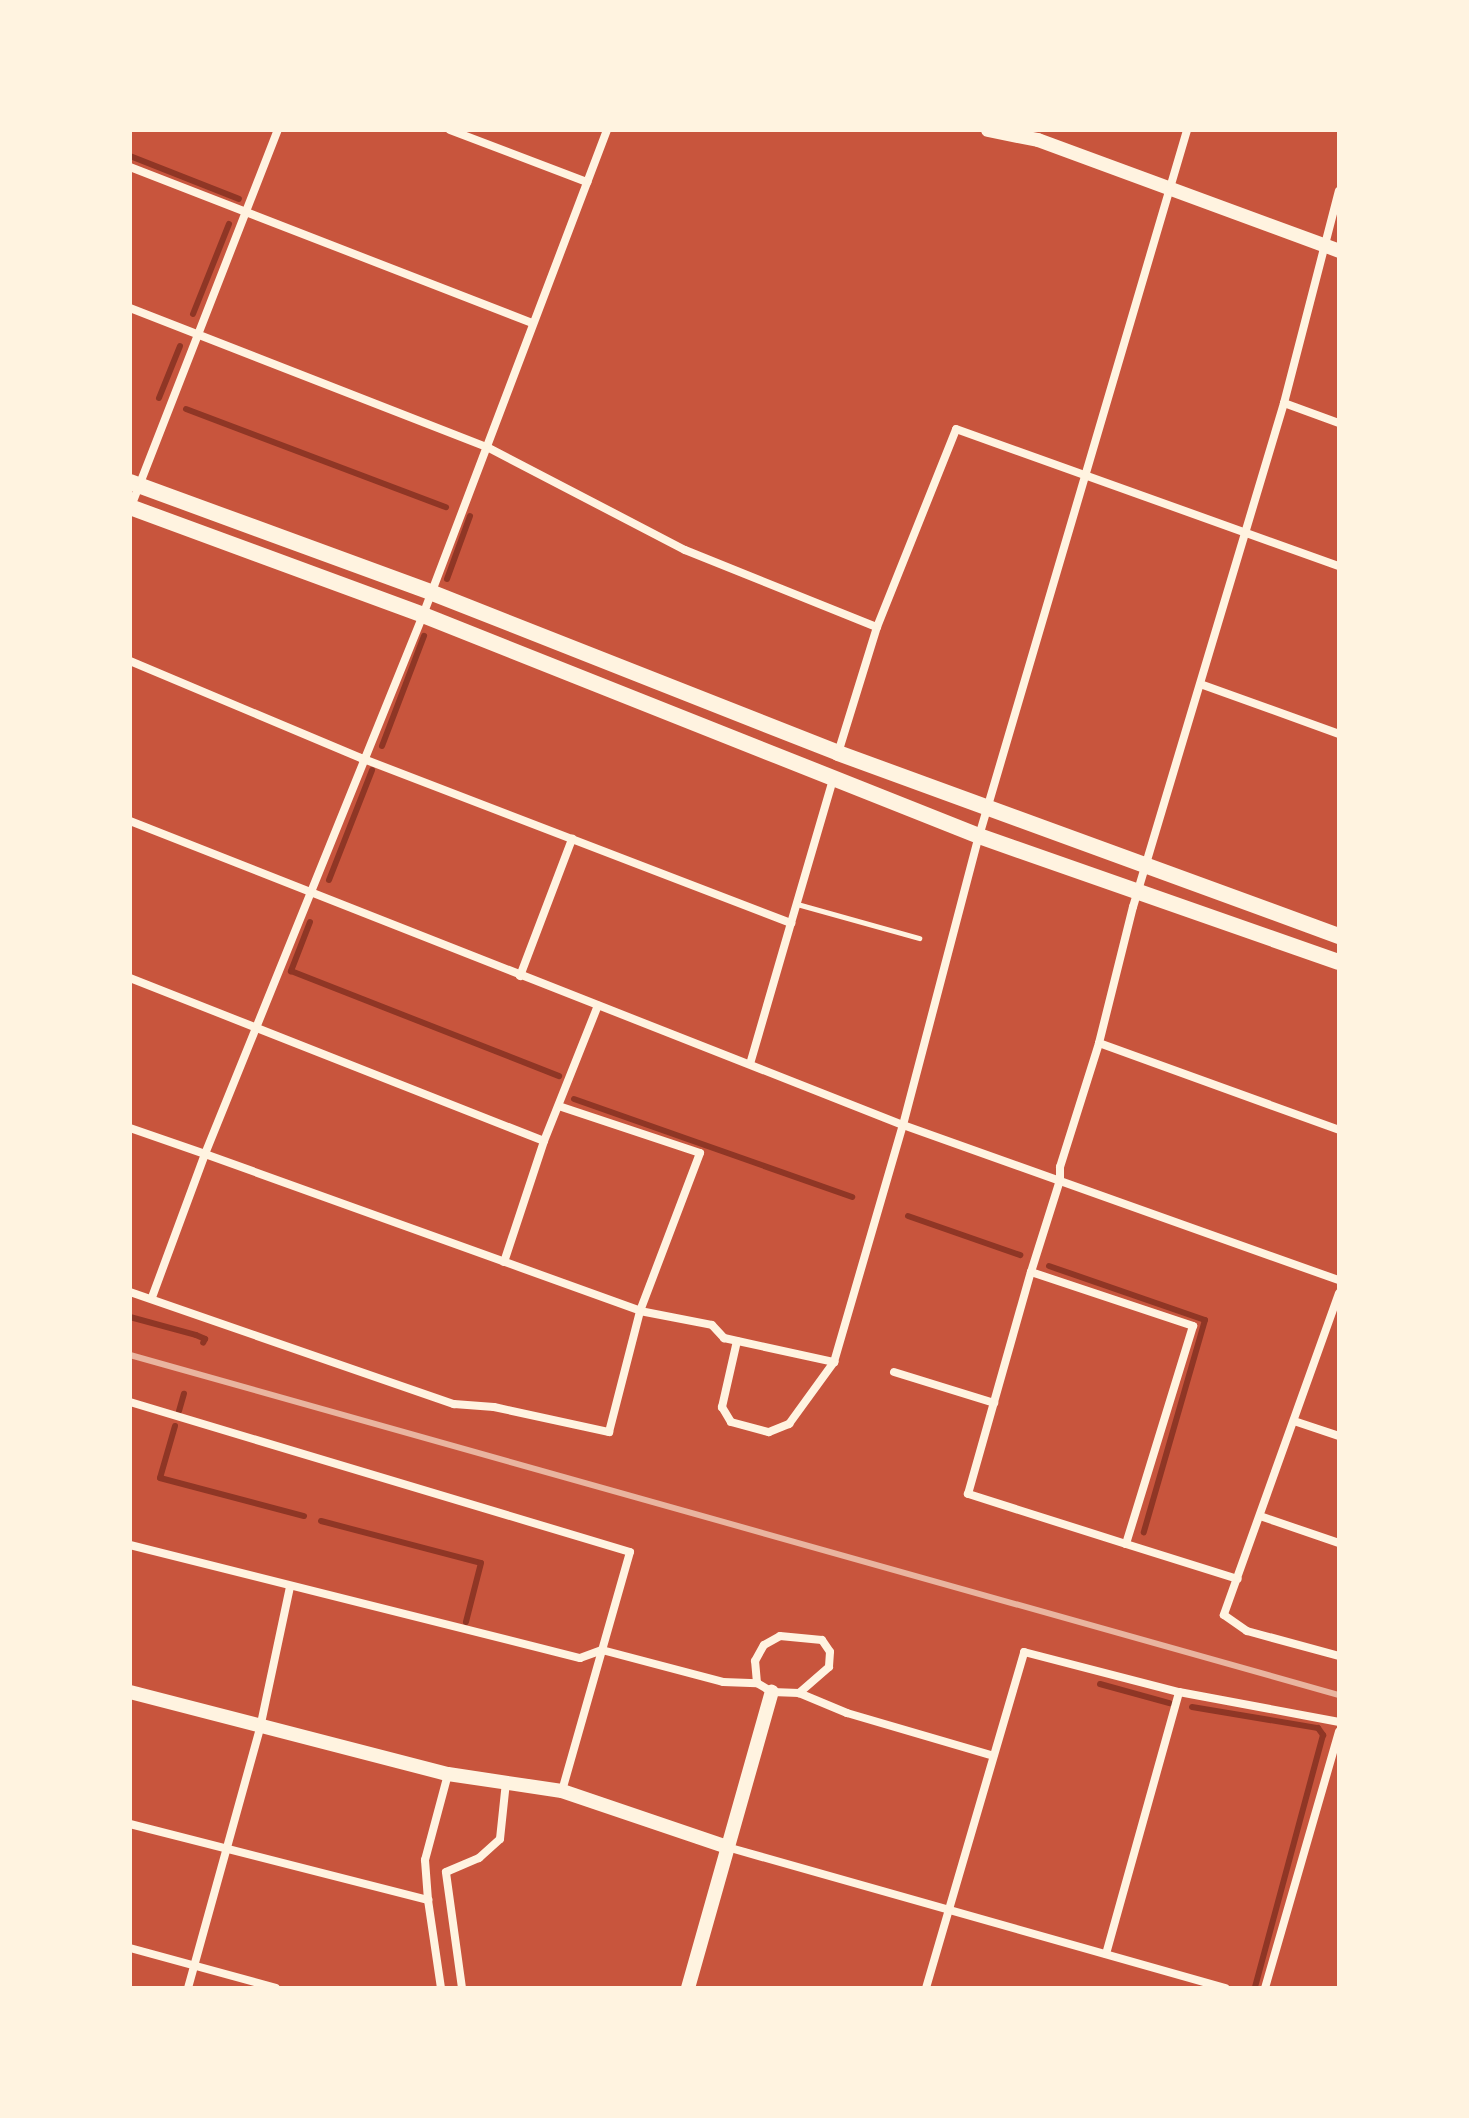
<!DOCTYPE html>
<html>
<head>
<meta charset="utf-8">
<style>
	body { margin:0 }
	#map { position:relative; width:1469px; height:2118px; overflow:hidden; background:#c8553d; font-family:Bitter,serif }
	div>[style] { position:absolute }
	.stream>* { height:6px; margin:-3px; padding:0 3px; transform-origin:3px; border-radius:3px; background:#8f3625 }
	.service>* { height:5px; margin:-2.5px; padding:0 2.5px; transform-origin:2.5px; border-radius:2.5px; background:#fff3e0 }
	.minor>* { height:8px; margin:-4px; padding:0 4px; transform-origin:4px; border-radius:4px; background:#fff3e0 }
	.tertiary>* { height:14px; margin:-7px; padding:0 7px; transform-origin:7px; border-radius:7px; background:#fff3e0 }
	.primary>* { height:16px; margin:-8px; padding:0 8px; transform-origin:8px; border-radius:8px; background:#fff3e0 }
	.rail>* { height:6px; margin:-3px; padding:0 3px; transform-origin:3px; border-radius:3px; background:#e9b49f }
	span { translate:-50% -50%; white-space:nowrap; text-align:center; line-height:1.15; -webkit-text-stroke:6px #fff3e0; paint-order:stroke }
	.frame { position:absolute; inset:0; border:132px solid #fff3e0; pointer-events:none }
</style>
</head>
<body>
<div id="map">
	<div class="stream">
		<i style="left:130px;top:156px;width:117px;rotate:21.5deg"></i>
		<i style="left:193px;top:314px;width:97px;rotate:-68.2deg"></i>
		<i style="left:159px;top:398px;width:56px;rotate:-68deg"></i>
		<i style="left:186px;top:409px;width:278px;rotate:20.7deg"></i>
		<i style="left:447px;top:579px;width:67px;rotate:-69.9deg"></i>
		<i style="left:382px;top:746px;width:118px;rotate:-69.1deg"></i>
		<i style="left:329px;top:880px;width:118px;rotate:-68.6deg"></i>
		<i style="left:310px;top:922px;width:53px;rotate:111.2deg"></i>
		<i style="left:291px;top:971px;width:288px;rotate:21.4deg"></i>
		<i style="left:574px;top:1099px;width:295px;rotate:19.4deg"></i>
		<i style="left:908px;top:1216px;width:119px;rotate:19.2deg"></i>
		<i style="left:1049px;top:1266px;width:165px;rotate:19.1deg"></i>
		<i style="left:1205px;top:1320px;width:221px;rotate:106.1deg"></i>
		<i style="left:130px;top:1317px;width:68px;rotate:15.3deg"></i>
		<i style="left:196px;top:1335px;width:10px;rotate:24deg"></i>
		<i style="left:205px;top:1339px;width:4px;rotate:117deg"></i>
		<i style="left:179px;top:1411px;width:18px;rotate:-74deg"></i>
		<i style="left:175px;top:1426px;width:54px;rotate:106.1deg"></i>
		<i style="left:160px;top:1478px;width:149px;rotate:14.8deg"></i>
		<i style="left:321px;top:1521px;width:165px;rotate:14.7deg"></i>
		<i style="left:481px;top:1563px;width:61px;rotate:104.3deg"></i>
		<i style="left:1100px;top:1684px;width:72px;rotate:15.4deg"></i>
		<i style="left:1192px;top:1707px;width:128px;rotate:9.5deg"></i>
		<i style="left:1318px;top:1728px;width:9px;rotate:54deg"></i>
		<i style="left:1323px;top:1735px;width:261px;rotate:105.1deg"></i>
	</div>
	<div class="service">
		<i style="left:797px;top:904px;width:127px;rotate:15.6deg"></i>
	</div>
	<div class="minor">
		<i style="left:450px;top:130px;width:147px;rotate:20.8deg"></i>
		<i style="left:607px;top:130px;width:519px;rotate:110.78deg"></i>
		<i style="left:423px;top:615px;width:581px;rotate:112.02deg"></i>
		<i style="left:205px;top:1154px;width:462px;rotate:19.8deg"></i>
		<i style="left:640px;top:1311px;width:73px;rotate:11deg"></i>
		<i style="left:712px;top:1325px;width:18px;rotate:47deg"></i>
		<i style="left:724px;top:1338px;width:113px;rotate:12.3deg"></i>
		<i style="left:130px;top:167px;width:432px;rotate:21.2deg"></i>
		<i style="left:130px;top:308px;width:383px;rotate:21.3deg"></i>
		<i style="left:487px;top:447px;width:223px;rotate:27.5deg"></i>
		<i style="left:685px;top:550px;width:207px;rotate:21.9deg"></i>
		<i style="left:1284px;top:403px;width:59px;rotate:20deg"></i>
		<i style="left:130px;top:509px;width:407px;rotate:-68.7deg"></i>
		<i style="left:130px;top:661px;width:251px;rotate:22.8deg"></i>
		<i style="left:361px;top:758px;width:461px;rotate:21deg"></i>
		<i style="left:791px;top:923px;width:150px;rotate:-73.7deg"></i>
		<i style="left:1203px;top:685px;width:145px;rotate:19.8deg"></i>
		<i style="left:838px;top:753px;width:132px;rotate:-72.8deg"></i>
		<i style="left:877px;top:627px;width:213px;rotate:-68.2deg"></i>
		<i style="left:956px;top:429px;width:407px;rotate:19.7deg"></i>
		<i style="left:130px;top:821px;width:831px;rotate:21.47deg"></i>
		<i style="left:903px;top:1125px;width:463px;rotate:19.6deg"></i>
		<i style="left:520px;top:976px;width:147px;rotate:-69.2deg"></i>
		<i style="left:130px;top:978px;width:445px;rotate:21.5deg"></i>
		<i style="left:1099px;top:1043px;width:140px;rotate:-76deg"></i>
		<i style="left:1133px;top:907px;width:526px;rotate:-73.32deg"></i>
		<i style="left:1284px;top:403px;width:219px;rotate:-75.5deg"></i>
		<i style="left:750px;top:1064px;width:147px;rotate:-73.8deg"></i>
		<i style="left:130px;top:1128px;width:79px;rotate:19.1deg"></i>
		<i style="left:205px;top:1154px;width:153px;rotate:110.3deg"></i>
		<i style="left:504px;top:1262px;width:127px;rotate:-71.7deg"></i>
		<i style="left:544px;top:1141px;width:146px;rotate:-68.3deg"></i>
		<i style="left:1031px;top:1272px;width:171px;rotate:18.4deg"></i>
		<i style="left:1193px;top:1326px;width:228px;rotate:107.1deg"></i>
		<i style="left:1126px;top:1544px;width:166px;rotate:-162.4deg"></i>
		<i style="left:968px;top:1494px;width:231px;rotate:-74.2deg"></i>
		<i style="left:1031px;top:1272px;width:96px;rotate:-72.5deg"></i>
		<i style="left:1060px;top:1180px;width:13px;rotate:-90deg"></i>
		<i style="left:1060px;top:1167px;width:130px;rotate:-72.5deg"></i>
		<i style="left:1099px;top:1043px;width:255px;rotate:19.9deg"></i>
		<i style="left:130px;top:1292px;width:343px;rotate:19.1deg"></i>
		<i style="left:454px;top:1404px;width:40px;rotate:4.3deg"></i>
		<i style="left:494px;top:1407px;width:118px;rotate:12.3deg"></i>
		<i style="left:609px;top:1432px;width:125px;rotate:-75.6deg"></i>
		<i style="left:640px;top:1311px;width:169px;rotate:-69.2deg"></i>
		<i style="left:700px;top:1153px;width:149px;rotate:-161.6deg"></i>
		<i style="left:1339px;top:1293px;width:342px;rotate:109.7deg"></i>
		<i style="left:1224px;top:1615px;width:28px;rotate:35deg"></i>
		<i style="left:1247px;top:1631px;width:95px;rotate:15.2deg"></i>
		<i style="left:737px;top:1341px;width:68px;rotate:102.8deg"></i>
		<i style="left:722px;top:1407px;width:17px;rotate:59deg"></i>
		<i style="left:731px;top:1422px;width:39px;rotate:15deg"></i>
		<i style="left:769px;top:1432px;width:22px;rotate:-22deg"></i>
		<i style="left:789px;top:1424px;width:77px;rotate:-54deg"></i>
		<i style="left:834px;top:1362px;width:247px;rotate:-73.8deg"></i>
		<i style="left:903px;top:1125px;width:299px;rotate:-75.3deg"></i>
		<i style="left:979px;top:836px;width:736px;rotate:-73.58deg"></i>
		<i style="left:894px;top:1372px;width:105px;rotate:17.2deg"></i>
		<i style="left:130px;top:1402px;width:522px;rotate:16.7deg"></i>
		<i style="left:630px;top:1552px;width:248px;rotate:105.9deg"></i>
		<i style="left:1294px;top:1421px;width:47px;rotate:18.4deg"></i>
		<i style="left:1260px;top:1516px;width:83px;rotate:18.9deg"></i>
		<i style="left:1126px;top:1544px;width:117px;rotate:17.4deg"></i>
		<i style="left:130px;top:1545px;width:464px;rotate:14.1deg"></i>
		<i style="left:580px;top:1658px;width:23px;rotate:-20deg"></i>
		<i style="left:602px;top:1650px;width:125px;rotate:14.8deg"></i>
		<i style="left:723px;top:1682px;width:34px;rotate:2deg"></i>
		<i style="left:757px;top:1683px;width:17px;rotate:31deg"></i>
		<i style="left:772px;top:1692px;width:27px;rotate:2deg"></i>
		<i style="left:799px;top:1693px;width:52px;rotate:22.6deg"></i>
		<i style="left:847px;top:1713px;width:150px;rotate:16.3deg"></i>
		<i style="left:757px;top:1683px;width:22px;rotate:-95deg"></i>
		<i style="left:755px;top:1661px;width:18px;rotate:-61deg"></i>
		<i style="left:764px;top:1645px;width:18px;rotate:-29deg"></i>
		<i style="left:780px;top:1636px;width:42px;rotate:5.4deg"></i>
		<i style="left:822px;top:1640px;width:14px;rotate:56deg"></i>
		<i style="left:830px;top:1652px;width:15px;rotate:94deg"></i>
		<i style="left:829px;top:1667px;width:40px;rotate:139deg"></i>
		<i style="left:130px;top:1824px;width:308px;rotate:14.3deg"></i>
		<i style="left:428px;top:1900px;width:89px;rotate:81.6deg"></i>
		<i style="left:727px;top:1847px;width:518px;rotate:15.81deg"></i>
		<i style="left:428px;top:1900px;width:40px;rotate:-94.3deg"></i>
		<i style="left:425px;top:1860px;width:89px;rotate:-75deg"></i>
		<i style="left:130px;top:1948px;width:151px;rotate:15.3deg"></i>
		<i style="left:1106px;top:1954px;width:272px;rotate:-74.4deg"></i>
		<i style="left:188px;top:1988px;width:270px;rotate:-74.5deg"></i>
		<i style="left:260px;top:1728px;width:144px;rotate:-78deg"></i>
		<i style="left:462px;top:1988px;width:117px;rotate:-97.9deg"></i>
		<i style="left:446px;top:1872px;width:36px;rotate:-23deg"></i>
		<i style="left:479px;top:1858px;width:28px;rotate:-42deg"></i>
		<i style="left:500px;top:1839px;width:57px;rotate:-84deg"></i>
		<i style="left:926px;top:1988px;width:350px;rotate:-73.7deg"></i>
		<i style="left:1024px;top:1652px;width:160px;rotate:14.5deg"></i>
		<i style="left:1179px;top:1692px;width:163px;rotate:10.6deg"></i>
		<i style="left:1265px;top:1988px;width:267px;rotate:-73.9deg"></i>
	</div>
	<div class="tertiary">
		<i style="left:988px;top:130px;width:51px;rotate:11.3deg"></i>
		<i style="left:1038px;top:140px;width:321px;rotate:20.2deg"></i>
		<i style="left:130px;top:1692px;width:328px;rotate:14.5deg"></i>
		<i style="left:448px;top:1774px;width:115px;rotate:8.5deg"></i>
		<i style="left:562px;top:1791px;width:174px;rotate:18.7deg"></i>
		<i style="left:688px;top:1988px;width:308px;rotate:-74.2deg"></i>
	</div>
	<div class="primary">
		<i style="left:130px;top:482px;width:320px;rotate:20.1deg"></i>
		<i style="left:430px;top:592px;width:439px;rotate:21.5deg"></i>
		<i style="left:838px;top:753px;width:533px;rotate:20.07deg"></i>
		<i style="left:130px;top:507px;width:312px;rotate:20.2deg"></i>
		<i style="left:423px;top:615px;width:598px;rotate:21.68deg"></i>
		<i style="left:979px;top:836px;width:381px;rotate:19.3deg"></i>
	</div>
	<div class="rail">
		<i style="left:130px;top:1355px;width:1256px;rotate:15.71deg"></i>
	</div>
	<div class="frame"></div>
</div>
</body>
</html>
